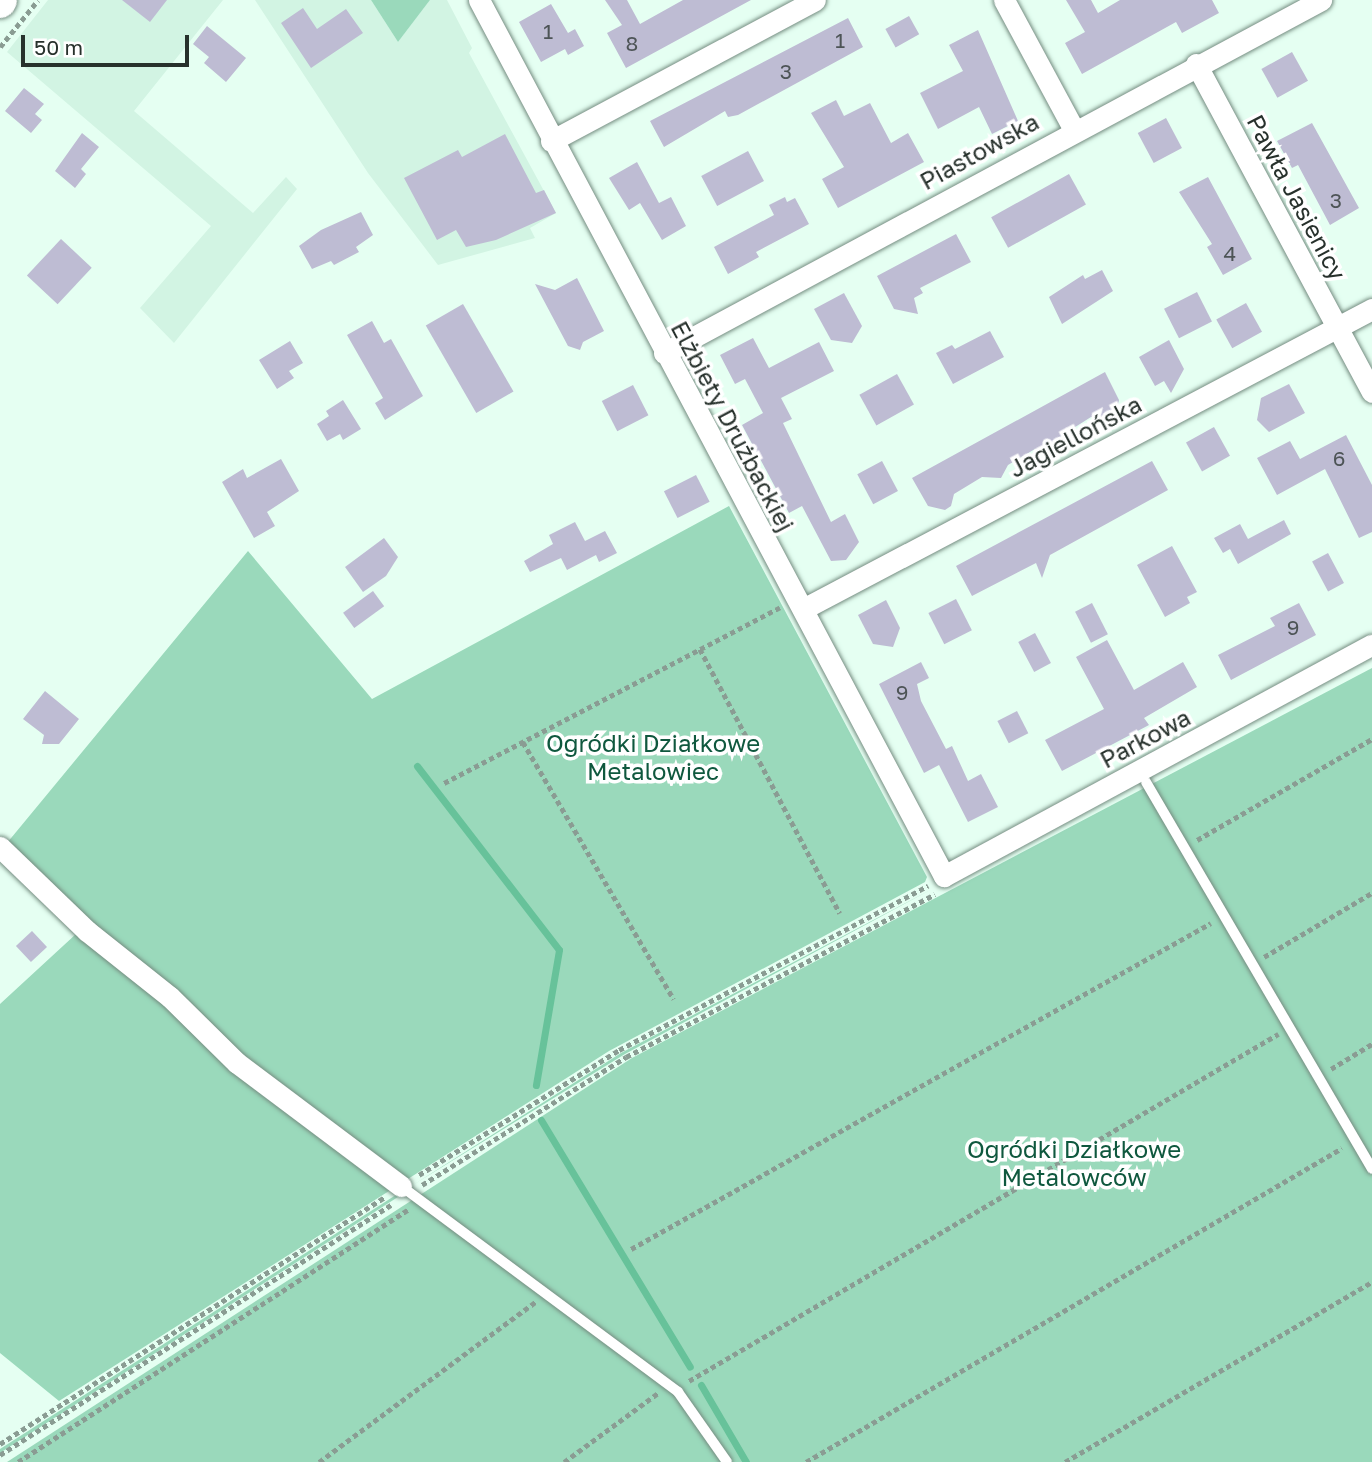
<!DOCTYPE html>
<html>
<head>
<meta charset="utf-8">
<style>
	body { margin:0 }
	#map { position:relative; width:1372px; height:1462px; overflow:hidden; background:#e5fff2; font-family:"Golos Text",sans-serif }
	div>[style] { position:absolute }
	.built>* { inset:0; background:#d2f4e3 }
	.green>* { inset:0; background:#9ad9bb }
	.stream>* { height:7px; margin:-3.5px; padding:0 3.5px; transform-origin:3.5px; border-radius:3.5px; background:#67c29a }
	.building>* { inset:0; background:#bebcd3; transform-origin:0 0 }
	.path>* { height:4.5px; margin-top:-2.25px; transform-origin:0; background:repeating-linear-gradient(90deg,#8a9c93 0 5px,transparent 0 8.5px) }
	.roads { filter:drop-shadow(0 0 2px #758d81) drop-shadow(0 0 2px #758d81) }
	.service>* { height:10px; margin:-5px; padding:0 5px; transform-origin:5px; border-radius:5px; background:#fff }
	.minor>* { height:21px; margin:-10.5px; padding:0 10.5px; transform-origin:10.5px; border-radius:10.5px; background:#fff }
	.secondary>* { height:32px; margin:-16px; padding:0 16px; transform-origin:16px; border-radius:16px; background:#fff }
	span { translate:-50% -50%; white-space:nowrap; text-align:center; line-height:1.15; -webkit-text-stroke:7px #fff; paint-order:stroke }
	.number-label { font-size:21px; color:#4d5456 }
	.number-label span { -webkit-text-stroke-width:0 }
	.street-label { font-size:24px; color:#27312c }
	.park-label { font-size:24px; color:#0f583e }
	.scale { position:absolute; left:21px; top:35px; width:168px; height:32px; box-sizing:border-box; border:4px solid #27312c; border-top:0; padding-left:9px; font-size:21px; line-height:24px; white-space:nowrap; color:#27312c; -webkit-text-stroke:5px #fff; paint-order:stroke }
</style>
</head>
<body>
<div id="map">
	<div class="built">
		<i style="clip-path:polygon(48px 0,223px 0,134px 111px,253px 213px,286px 177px,297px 189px,174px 343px,140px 308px,211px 226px,7px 52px)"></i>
		<i style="clip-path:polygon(255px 0,371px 0,398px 42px,430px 0,447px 0,472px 48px,469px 53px,556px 213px,530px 228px,535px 238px,438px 265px,368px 173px)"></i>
	</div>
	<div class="green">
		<i style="clip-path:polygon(371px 0,430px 0,398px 42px)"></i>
		<i style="clip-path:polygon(729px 506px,927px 877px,925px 882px,609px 1051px,59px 1401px,0 1353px,0 1004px,76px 934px,7px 843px,248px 551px,372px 699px)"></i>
		<i style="clip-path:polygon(1372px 668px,1372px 1462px,7px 1462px,632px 1058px)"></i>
		<i style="clip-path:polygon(934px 888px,625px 1054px,413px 1185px,621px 1053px)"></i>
		<i style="clip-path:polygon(399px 1193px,401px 1195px,0 1453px,0 1449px)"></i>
	</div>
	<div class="stream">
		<i style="left:417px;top:766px;width:232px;rotate:52.3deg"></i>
		<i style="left:559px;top:950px;width:137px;rotate:99.7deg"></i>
		<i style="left:541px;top:1120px;width:288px;rotate:58.9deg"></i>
		<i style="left:701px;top:1385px;width:89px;rotate:59.7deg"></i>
	</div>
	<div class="building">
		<i style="clip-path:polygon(122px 0,167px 0,150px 22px)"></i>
		<i style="clip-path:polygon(605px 0,627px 0,640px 24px,683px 0,751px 0,626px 68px,607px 33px,622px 25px)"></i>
		<i style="clip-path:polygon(1066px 0,1091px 0,1098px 13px,1120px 0,1212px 0,1219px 13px,1182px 33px,1176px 22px,1082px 74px,1065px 43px,1085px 32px)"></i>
		<i style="clip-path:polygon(551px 4px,568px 33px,575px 29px,584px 46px,568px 55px,565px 49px,541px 62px,519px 22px)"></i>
		<i style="clip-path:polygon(303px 8px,317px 29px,346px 9px,363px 33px,311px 68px,281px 23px)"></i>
		<i style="left:909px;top:16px;width:21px;height:27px;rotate:61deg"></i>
		<i style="clip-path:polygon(848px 18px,863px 47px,738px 115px,728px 117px,725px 111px,664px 147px,650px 121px)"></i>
		<i style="clip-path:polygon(207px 26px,246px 58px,226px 82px,204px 63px,209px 57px,193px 44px)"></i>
		<i style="clip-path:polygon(978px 30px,1018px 121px,992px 134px,979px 107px,938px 129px,920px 93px,963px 71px,949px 45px)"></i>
		<i style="left:1292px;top:52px;width:33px;height:35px;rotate:61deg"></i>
		<i style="clip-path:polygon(24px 88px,44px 104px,35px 114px,42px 120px,31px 133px,5px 111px)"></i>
		<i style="clip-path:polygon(836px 100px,844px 116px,870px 103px,891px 143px,908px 133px,924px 162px,838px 208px,822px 179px,844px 167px,811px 113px)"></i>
		<i style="left:1166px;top:118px;width:34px;height:32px;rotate:62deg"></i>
		<i style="clip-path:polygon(1312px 123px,1359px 208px,1330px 225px,1298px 165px,1292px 168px,1277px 141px)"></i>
		<i style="clip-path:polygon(82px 133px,99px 147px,81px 169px,86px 174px,75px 188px,55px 171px)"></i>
		<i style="clip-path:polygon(505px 134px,536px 193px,544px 190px,556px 213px,496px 240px,466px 247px,456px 230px,437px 240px,404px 178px,458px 150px,462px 157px)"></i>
		<i style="left:748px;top:151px;width:34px;height:53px;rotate:62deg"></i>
		<i style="clip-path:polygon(637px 162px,659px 203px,671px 197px,686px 226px,662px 240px,640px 203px,629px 210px,609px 178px)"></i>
		<i style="left:1069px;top:174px;width:35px;height:89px;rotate:61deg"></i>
		<i style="clip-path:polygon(1208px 177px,1252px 259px,1223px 275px,1207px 247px,1212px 244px,1179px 192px)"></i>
		<i style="clip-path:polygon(785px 197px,787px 202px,795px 198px,809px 224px,756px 252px,759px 257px,728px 274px,714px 247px,774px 215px,769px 205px)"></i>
		<i style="clip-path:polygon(361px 212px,373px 235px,356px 247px,359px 252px,334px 265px,331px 261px,312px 269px,299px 246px,321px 230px)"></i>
		<i style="clip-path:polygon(956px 234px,971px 262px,920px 288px,923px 293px,914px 298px,918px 314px,894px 309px,877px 276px)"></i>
		<i style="left:61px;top:239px;width:42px;height:50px;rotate:43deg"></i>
		<i style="clip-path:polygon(1102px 270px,1113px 291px,1062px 324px,1049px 297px,1083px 275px,1085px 279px)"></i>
		<i style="clip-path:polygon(577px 278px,604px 331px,583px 342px,580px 350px,568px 346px,535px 284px,555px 290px)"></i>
		<i style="left:1197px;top:292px;width:33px;height:37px;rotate:63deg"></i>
		<i style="clip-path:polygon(844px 293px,862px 326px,852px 343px,831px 340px,814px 309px)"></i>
		<i style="left:1246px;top:303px;width:33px;height:34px;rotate:61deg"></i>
		<i style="left:463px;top:304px;width:101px;height:43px;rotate:60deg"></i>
		<i style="clip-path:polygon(372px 321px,384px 343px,391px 339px,423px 396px,385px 420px,375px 403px,383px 398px,347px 335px)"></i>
		<i style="clip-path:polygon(990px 331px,1004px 357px,953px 384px,936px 353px,952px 345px,955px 349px)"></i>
		<i style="clip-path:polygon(753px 338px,769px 368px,819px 342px,834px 371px,781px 398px,792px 419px,783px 423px,831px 522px,845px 514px,859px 542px,846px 560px,831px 561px,802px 506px,789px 513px,742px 425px,763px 413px,745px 379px,735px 384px,720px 355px)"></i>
		<i style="clip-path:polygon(1169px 340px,1184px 369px,1171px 393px,1164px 381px,1155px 386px,1139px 357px)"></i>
		<i style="clip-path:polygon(290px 341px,303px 363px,289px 371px,294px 378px,277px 389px,259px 360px)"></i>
		<i style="clip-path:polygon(1105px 372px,1119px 400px,1114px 422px,1091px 417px,1061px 436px,1057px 453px,1035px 449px,1008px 465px,1001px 478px,982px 477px,954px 494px,951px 506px,945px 510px,928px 506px,912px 478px)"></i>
		<i style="left:897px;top:374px;width:35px;height:43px;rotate:61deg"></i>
		<i style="clip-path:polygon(1289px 384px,1305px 413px,1269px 432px,1257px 420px,1261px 398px)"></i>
		<i style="left:633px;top:385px;width:34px;height:35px;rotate:63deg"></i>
		<i style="clip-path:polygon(343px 400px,361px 429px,343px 440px,340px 434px,327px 441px,317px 424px,329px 416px,326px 411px)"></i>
		<i style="left:1214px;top:427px;width:33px;height:32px;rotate:61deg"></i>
		<i style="clip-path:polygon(1346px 435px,1372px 485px,1372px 532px,1359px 538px,1325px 469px,1277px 495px,1257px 458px,1290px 441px,1300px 459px)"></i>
		<i style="clip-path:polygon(281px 459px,299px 491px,267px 512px,275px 526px,254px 538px,222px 482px,243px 469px,247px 478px)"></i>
		<i style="left:882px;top:461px;width:34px;height:28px;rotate:62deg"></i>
		<i style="clip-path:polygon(1152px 461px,1168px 490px,1050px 555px,1042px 578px,1036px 563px,972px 596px,956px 566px)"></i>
		<i style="left:696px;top:475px;width:30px;height:36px;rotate:63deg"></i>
		<i style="clip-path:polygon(1284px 520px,1291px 534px,1238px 564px,1230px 549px,1223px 553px,1214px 538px,1240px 524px,1248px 539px)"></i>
		<i style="clip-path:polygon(575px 522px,585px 541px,605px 531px,617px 553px,599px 562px,596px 555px,567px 570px,561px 558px,530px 572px,524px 561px,553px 544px,549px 535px)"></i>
		<i style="clip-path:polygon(384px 538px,398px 557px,386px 576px,363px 592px,345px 567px)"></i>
		<i style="clip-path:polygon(1172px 546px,1197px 592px,1187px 597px,1190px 603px,1165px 617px,1137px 565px)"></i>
		<i style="left:1328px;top:553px;width:34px;height:18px;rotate:62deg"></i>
		<i style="left:373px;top:591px;width:19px;height:37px;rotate:54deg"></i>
		<i style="left:956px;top:599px;width:35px;height:31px;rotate:63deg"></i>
		<i style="clip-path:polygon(886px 600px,900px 628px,893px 647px,873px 644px,858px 615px)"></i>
		<i style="left:1092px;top:603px;width:35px;height:19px;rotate:63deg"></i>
		<i style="clip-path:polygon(1299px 603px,1316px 635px,1231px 680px,1218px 655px,1275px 626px,1270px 618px)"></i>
		<i style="left:1035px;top:633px;width:34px;height:19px;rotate:62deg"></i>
		<i style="clip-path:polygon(1107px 640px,1134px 690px,1183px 662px,1197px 687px,1144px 718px,1149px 725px,1062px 771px,1045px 740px,1104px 709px,1076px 657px)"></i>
		<i style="clip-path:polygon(921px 662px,929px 678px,917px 684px,921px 701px,946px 749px,952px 746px,968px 781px,981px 774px,998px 807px,968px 822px,939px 765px,924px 773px,879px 684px)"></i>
		<i style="clip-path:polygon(45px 691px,79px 719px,59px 744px,42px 744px,44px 735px,23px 719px)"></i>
		<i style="left:1017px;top:711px;width:25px;height:22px;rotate:63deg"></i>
		<i style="left:32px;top:931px;width:22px;height:22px;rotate:47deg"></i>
	</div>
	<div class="path">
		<i style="left:0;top:47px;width:60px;rotate:-51deg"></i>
		<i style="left:700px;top:649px;width:299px;rotate:62.1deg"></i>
		<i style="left:523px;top:742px;width:298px;rotate:59.6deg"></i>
		<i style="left:444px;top:783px;width:379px;rotate:-27.6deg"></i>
		<i style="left:1197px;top:840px;width:202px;rotate:-30deg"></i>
		<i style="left:1264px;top:957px;width:126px;rotate:-30.7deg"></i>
		<i style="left:1331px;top:1069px;width:48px;rotate:-31.4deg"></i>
		<i style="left:419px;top:1175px;width:236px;rotate:-32deg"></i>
		<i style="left:619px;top:1050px;width:350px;rotate:-28deg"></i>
		<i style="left:422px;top:1185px;width:241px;rotate:-32.1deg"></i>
		<i style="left:626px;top:1057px;width:349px;rotate:-27.8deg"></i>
		<i style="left:631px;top:1249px;width:665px;rotate:-29.34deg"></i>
		<i style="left:689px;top:1381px;width:684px;rotate:-30.5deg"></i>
		<i style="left:0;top:1444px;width:457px;rotate:-32.7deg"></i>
		<i style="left:0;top:1455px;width:464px;rotate:-32.6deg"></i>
		<i style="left:18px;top:1462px;width:464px;rotate:-32.9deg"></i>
		<i style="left:319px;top:1462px;width:269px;rotate:-36.5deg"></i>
		<i style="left:564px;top:1462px;width:117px;rotate:-36.3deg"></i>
		<i style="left:806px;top:1462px;width:621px;rotate:-30.36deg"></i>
		<i style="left:1065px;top:1462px;width:356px;rotate:-30.4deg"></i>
	</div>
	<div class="roads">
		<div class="service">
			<i style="left:1146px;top:782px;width:448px;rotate:59.7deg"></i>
			<i style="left:401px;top:1186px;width:345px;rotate:36.6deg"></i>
			<i style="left:678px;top:1392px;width:85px;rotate:55deg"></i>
		</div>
		<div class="minor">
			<i style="left:479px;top:0;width:992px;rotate:62.04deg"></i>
			<i style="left:944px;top:876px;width:486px;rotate:-28.4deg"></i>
			<i style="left:1004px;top:0;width:148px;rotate:61.7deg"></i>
			<i style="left:1196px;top:64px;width:372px;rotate:61.8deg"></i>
			<i style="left:551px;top:141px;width:299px;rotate:-28.1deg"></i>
			<i style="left:664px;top:353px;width:746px;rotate:-28.25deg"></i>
			<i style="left:803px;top:609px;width:643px;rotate:-27.8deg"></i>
			<i style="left:0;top:847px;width:121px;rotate:44deg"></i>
			<i style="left:87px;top:931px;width:106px;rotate:38.5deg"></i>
			<i style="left:170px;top:997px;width:94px;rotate:44.6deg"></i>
			<i style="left:237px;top:1063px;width:205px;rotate:36.9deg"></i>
		</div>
		<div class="secondary">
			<i style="left:0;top:2px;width:2px;rotate:-63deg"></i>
		</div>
	</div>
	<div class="number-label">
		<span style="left:548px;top:31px">1</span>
		<span style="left:840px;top:40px">1</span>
		<span style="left:632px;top:43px">8</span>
		<span style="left:786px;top:71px">3</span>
		<span style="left:1336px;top:200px">3</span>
		<span style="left:1230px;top:253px">4</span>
		<span style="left:1339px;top:458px">6</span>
		<span style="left:1293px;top:627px">9</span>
		<span style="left:902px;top:692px">9</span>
	</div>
	<div class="street-label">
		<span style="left:979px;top:151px;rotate:-29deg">Piastowska</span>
		<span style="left:1297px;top:197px;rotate:62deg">Pawła Jasienicy</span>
		<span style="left:733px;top:426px;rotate:62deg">Elżbiety Drużbackiej</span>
		<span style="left:1075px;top:436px;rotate:-28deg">Jagiellońska</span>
		<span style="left:1145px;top:738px;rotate:-28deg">Parkowa</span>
	</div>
	<div class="park-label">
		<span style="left:653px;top:757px">Ogródki Działkowe<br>Metalowiec</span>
		<span style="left:1074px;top:1163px">Ogródki Działkowe<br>Metalowców</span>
	</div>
	<div class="scale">50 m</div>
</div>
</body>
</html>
